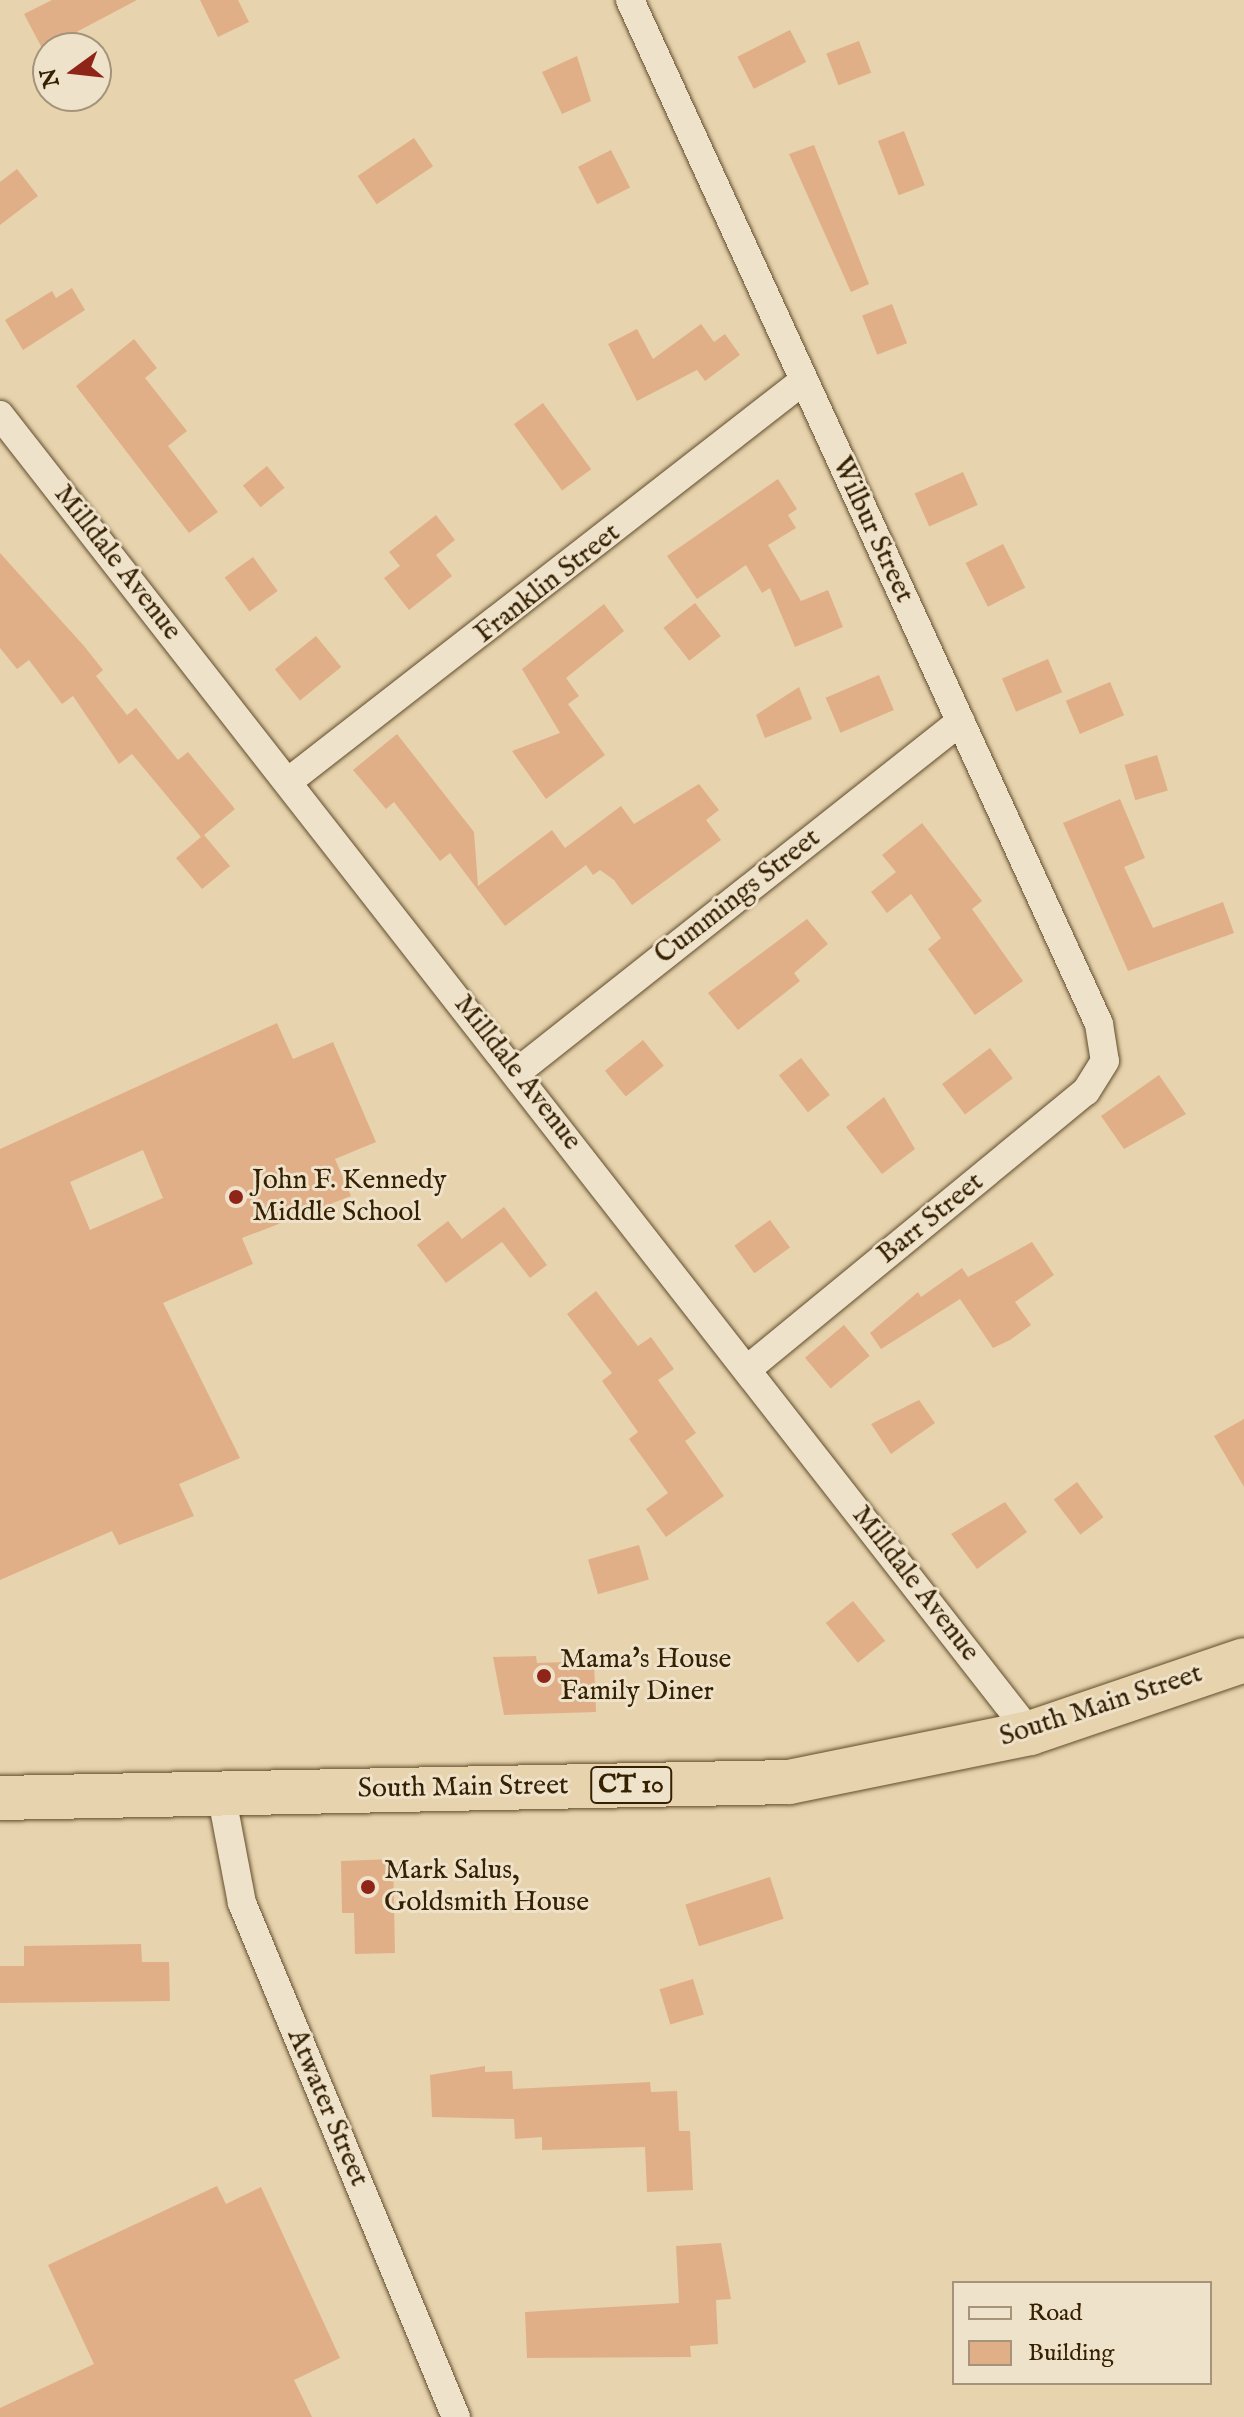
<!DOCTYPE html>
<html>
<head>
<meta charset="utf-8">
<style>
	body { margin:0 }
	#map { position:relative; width:1244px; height:2417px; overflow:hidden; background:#e7d3ad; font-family:"IM FELL English",serif }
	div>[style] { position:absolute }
	.building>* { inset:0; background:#e1af87; transform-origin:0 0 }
	.roads { filter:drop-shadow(0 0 2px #624d2d) drop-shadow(0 0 2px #624d2d) }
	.street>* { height:28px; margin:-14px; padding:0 14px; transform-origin:14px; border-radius:14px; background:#efe2ca }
	.highway>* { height:44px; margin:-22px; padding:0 22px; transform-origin:22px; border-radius:22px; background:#e7d3ad }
	.dots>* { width:22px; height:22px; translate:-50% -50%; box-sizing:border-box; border:4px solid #efe2ca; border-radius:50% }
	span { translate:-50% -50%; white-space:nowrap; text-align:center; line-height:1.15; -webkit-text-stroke:6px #efe2ca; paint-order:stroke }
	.shield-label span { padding:2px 6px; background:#efe2ca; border:2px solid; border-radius:6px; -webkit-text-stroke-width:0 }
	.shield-label { font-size:26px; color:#352002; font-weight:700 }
	.street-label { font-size:28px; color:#352002 }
	.poi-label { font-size:28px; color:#352002 }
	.left { translate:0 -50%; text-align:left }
	.legend { position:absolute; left:952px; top:2281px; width:260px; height:104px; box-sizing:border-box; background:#efe2ca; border:2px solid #a5947a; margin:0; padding:10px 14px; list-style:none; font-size:24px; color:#352002 }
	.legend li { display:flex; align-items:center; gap:16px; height:40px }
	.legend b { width:40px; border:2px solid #a5947a }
	.north { position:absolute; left:32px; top:32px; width:80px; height:80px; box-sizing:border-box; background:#efe2ca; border:2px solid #a5947a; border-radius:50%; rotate:255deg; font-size:22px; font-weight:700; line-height:32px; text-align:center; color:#352002 }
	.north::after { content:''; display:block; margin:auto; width:28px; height:36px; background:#8f2418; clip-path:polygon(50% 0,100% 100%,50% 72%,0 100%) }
</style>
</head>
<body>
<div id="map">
	<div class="building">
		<i style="clip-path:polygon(52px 0,137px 0,67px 37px,72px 48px,42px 48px,24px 14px)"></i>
		<i style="clip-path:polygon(200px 0,238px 0,249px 22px,218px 37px)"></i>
		<i style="left:790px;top:30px;width:36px;height:59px;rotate:63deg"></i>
		<i style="left:859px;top:41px;width:34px;height:35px;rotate:69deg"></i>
		<i style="clip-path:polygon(577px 56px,591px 101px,562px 114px,542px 72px)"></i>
		<i style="left:904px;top:131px;width:58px;height:28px;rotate:69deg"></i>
		<i style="left:414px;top:138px;width:34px;height:68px;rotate:56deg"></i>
		<i style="clip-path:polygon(814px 145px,869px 284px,851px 292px,789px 154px)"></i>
		<i style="left:611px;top:150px;width:42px;height:37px;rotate:63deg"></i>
		<i style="clip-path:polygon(17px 169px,38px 196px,0 225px,0 182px)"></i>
		<i style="clip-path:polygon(72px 288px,85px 310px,23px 350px,5px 320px,52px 291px,56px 298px)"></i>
		<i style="left:892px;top:304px;width:42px;height:32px;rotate:69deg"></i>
		<i style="clip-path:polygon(701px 324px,714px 342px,725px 334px,740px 355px,705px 381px,697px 370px,637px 401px,608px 344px,637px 329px,653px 359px)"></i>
		<i style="clip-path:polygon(134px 339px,157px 368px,145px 378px,187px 431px,168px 446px,218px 512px,189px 533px,76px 386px)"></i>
		<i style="left:543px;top:403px;width:82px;height:36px;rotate:54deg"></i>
		<i style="left:267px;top:466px;width:28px;height:31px;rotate:51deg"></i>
		<i style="left:963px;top:472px;width:36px;height:53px;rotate:66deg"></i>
		<i style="clip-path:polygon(778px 479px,797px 509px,788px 515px,796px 528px,768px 545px,801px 601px,828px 590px,843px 627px,795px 647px,770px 588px,762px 593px,746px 565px,697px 599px,667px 556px)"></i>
		<i style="clip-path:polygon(436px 515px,455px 540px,436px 555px,452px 576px,409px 610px,384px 578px,400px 566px,389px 552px)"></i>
		<i style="left:1003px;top:544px;width:49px;height:42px;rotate:63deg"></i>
		<i style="clip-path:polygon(0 553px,84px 646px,103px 670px,96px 676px,127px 715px,136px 708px,178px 760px,188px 752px,235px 809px,204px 835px,230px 866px,202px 889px,176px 858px,201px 837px,132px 754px,119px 764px,73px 696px,62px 704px,29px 660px,17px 669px,0 648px)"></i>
		<i style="left:253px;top:557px;width:42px;height:35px;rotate:54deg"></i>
		<i style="left:695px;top:603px;width:42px;height:40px;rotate:52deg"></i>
		<i style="clip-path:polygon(604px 604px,624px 631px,566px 678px,579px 696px,568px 704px,605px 755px,546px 799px,512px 751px,560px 733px,522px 669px)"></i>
		<i style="left:316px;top:636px;width:40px;height:53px;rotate:51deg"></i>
		<i style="left:1048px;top:659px;width:36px;height:50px;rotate:67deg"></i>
		<i style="left:879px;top:675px;width:38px;height:58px;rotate:67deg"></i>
		<i style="left:1110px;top:682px;width:36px;height:48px;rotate:67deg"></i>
		<i style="clip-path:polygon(799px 687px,812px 719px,765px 738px,756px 715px)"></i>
		<i style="clip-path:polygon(397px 734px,474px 832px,478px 886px,552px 830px,565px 848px,621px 806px,634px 824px,699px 784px,719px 810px,706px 820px,721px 840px,632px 905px,614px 880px,600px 870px,593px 875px,586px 865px,505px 926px,450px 853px,440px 861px,394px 802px,386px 809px,353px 770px)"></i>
		<i style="left:1157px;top:755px;width:37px;height:34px;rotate:73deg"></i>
		<i style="clip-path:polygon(1120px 799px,1145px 858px,1124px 867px,1153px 928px,1223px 902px,1234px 933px,1128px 971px,1063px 823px)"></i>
		<i style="clip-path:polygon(922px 823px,982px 901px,972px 909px,1023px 981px,975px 1015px,928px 949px,941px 938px,911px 894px,887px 913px,871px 892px,896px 872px,882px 855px)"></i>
		<i style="clip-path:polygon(807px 919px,828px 944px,794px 973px,800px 981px,738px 1030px,708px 993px)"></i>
		<i style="clip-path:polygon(evenodd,277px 1023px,293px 1059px,333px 1042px,376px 1142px,335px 1159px,351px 1196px,242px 1238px,253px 1264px,163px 1303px,240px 1458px,179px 1484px,194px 1516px,119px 1545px,112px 1531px,0 1580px,0 1149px,277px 1023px,143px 1150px,163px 1198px,90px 1230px,70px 1182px,143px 1150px)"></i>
		<i style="left:643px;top:1040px;width:33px;height:49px;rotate:51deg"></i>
		<i style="left:990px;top:1048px;width:38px;height:60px;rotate:53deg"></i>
		<i style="left:801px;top:1058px;width:47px;height:28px;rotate:52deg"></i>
		<i style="clip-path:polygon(1159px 1075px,1186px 1114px,1124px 1149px,1101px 1116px)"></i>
		<i style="clip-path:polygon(884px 1097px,915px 1149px,882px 1174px,846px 1127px)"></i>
		<i style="clip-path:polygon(504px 1207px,547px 1265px,530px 1278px,502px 1242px,446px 1283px,417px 1245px,448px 1221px,462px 1239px)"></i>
		<i style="left:770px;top:1220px;width:34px;height:44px;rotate:54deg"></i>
		<i style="clip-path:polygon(1032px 1242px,1054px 1275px,1015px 1302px,1031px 1325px,1010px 1340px,993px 1348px,960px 1299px,881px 1349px,870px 1333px,918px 1292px,921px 1297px,962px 1268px,968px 1277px)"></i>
		<i style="clip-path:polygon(596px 1291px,638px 1346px,651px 1337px,674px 1369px,658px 1380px,696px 1433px,685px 1441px,724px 1496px,666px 1537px,646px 1509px,668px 1493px,629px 1439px,638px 1432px,602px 1381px,612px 1373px,567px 1314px)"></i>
		<i style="left:844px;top:1325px;width:40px;height:51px;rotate:50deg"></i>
		<i style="clip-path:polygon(919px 1400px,935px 1423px,891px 1454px,871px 1424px)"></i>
		<i style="clip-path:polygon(1244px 1419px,1244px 1487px,1214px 1436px)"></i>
		<i style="left:1077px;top:1482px;width:44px;height:29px;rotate:53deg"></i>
		<i style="clip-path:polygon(1005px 1502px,1027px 1532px,977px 1569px,951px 1534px)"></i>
		<i style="left:639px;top:1545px;width:36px;height:53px;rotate:74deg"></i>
		<i style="left:853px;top:1601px;width:51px;height:35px;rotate:51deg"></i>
		<i style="clip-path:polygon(536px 1656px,537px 1663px,594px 1661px,596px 1712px,504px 1715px,493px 1657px)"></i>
		<i style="clip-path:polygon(393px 1859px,395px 1953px,355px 1954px,354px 1913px,342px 1913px,341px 1861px)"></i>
		<i style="left:770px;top:1877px;width:44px;height:89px;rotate:72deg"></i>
		<i style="clip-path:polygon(141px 1944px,142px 1962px,169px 1962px,170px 2001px,0 2003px,0 1966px,24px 1966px,24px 1946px)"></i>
		<i style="left:693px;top:1979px;width:37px;height:35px;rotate:73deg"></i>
		<i style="clip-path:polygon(485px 2066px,485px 2072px,512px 2071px,513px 2089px,650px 2082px,651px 2092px,677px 2091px,679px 2131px,690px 2131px,693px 2190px,647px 2192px,645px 2147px,542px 2150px,542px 2137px,515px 2139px,514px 2119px,432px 2117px,430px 2075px)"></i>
		<i style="clip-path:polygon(217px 2186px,226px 2204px,261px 2187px,340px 2358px,294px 2380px,312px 2417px,0 2417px,0 2408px,94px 2364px,48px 2265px)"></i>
		<i style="clip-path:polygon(721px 2243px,731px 2299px,716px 2300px,718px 2344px,690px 2346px,691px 2357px,527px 2358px,525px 2312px,679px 2303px,676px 2246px)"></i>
	</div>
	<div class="roads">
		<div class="street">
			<i style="left:630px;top:0;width:1126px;rotate:65.39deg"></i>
			<i style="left:1099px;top:1024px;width:37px;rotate:81deg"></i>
			<i style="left:1105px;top:1061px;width:36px;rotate:122deg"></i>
			<i style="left:1086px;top:1091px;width:438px;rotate:140.6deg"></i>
			<i style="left:0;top:415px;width:1673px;rotate:51.99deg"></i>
			<i style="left:289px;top:781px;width:651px;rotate:-37.89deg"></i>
			<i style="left:516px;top:1073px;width:567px;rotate:-38.34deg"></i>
			<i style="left:221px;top:1793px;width:112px;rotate:79.2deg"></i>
			<i style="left:242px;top:1903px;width:557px;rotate:67.4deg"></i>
		</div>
		<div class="highway">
			<i style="left:0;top:1798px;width:789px;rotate:-1.16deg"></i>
			<i style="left:789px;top:1782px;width:246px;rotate:-11.5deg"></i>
			<i style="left:1030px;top:1733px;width:226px;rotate:-18.8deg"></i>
		</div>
	</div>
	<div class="dots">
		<i style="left:236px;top:1197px;background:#8f2418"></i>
		<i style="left:544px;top:1676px;background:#8f2418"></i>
		<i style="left:368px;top:1887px;background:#8f2418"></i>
	</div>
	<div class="shield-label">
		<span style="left:631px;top:1785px">CT 10</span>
	</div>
	<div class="street-label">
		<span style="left:872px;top:530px;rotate:65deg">Wilbur Street</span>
		<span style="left:117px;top:563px;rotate:52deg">Milldale Avenue</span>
		<span style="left:548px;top:584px;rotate:-38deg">Franklin Street</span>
		<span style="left:738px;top:897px;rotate:-38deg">Cummings Street</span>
		<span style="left:517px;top:1073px;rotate:52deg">Milldale Avenue</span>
		<span style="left:931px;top:1219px;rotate:-39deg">Barr Street</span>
		<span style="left:915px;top:1584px;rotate:52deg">Milldale Avenue</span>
		<span style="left:1101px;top:1706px;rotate:-18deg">South Main Street</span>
		<span style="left:463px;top:1788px;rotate:-1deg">South Main Street</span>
		<span style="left:327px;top:2108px;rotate:67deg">Atwater Street</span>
	</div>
	<div class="poi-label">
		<span class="left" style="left:252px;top:1197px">John F. Kennedy<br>Middle School</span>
		<span class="left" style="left:560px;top:1676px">Mama's House<br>Family Diner</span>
		<span class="left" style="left:384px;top:1887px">Mark Salus,<br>Goldsmith House</span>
	</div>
	<ul class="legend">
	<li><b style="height:10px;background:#efe2ca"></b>Road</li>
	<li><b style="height:22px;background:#e1af87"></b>Building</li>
	</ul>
	<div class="north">N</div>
</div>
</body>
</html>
